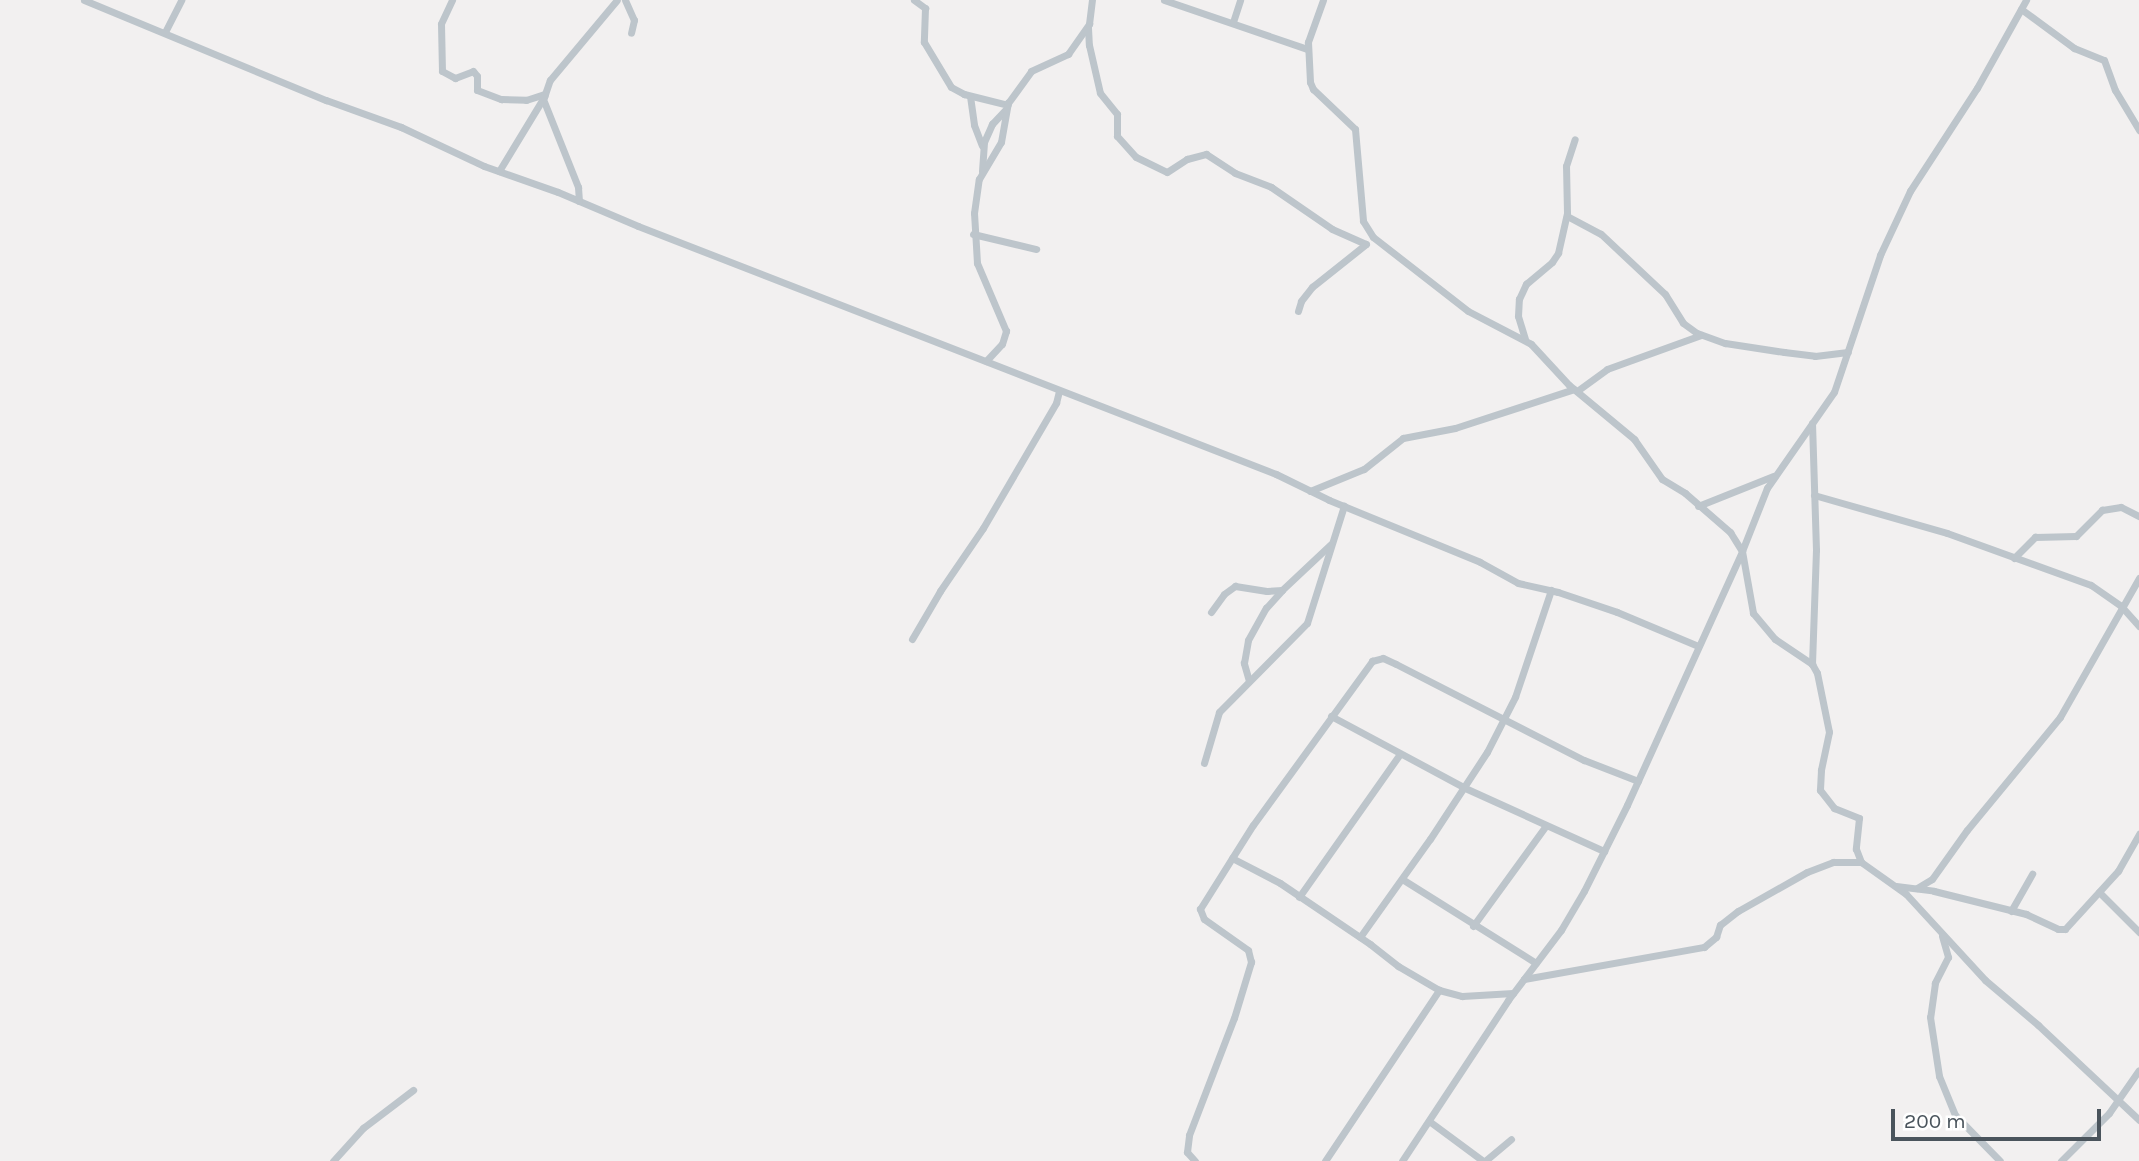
<!DOCTYPE html>
<html>
<head>
<meta charset="utf-8">
<style>
	body { margin:0 }
	#map { position:relative; width:2139px; height:1161px; overflow:hidden; background:#f2f0f0; font-family:Karla,sans-serif }
	div>[style] { position:absolute }
	.minor>* { height:7px; margin:-3.5px; padding:0 3.5px; transform-origin:3.5px; border-radius:3.5px; background:#bdc5cb }
	span { translate:-50% -50%; white-space:nowrap; text-align:center; line-height:1.15; -webkit-text-stroke:5px #fff; paint-order:stroke }
	.scale { position:absolute; left:1891px; top:1109px; width:210px; height:32px; box-sizing:border-box; border:4px solid #4a545c; border-top:0; padding-left:9px; font-size:21px; line-height:24px; white-space:nowrap; color:#4a545c; -webkit-text-stroke:5px #fff; paint-order:stroke }
</style>
</head>
<body>
<div id="map">
	<div class="minor">
		<i style="left:84px;top:0;width:262px;rotate:22.5deg"></i>
		<i style="left:326px;top:100px;width:80px;rotate:19.8deg"></i>
		<i style="left:401px;top:127px;width:92px;rotate:25.2deg"></i>
		<i style="left:484px;top:166px;width:78px;rotate:19.4deg"></i>
		<i style="left:558px;top:192px;width:87px;rotate:23deg"></i>
		<i style="left:638px;top:226px;width:685px;rotate:21.24deg"></i>
		<i style="left:1276px;top:474px;width:59px;rotate:26.1deg"></i>
		<i style="left:1329px;top:500px;width:163px;rotate:22.3deg"></i>
		<i style="left:1480px;top:562px;width:43px;rotate:28.9deg"></i>
		<i style="left:1518px;top:583px;width:41px;rotate:12.7deg"></i>
		<i style="left:1558px;top:592px;width:62px;rotate:18.7deg"></i>
		<i style="left:1617px;top:612px;width:88px;rotate:22.8deg"></i>
		<i style="left:452px;top:0;width:26px;rotate:115deg"></i>
		<i style="left:441px;top:24px;width:47px;rotate:88.8deg"></i>
		<i style="left:442px;top:71px;width:15px;rotate:28deg"></i>
		<i style="left:455px;top:78px;width:19px;rotate:-21deg"></i>
		<i style="left:473px;top:71px;width:6px;rotate:51deg"></i>
		<i style="left:477px;top:76px;width:14px;rotate:90deg"></i>
		<i style="left:477px;top:90px;width:26px;rotate:21deg"></i>
		<i style="left:501px;top:99px;width:25px;rotate:2deg"></i>
		<i style="left:526px;top:100px;width:20px;rotate:-18deg"></i>
		<i style="left:625px;top:0;width:22px;rotate:66deg"></i>
		<i style="left:634px;top:20px;width:13px;rotate:103deg"></i>
		<i style="left:914px;top:0;width:14px;rotate:36deg"></i>
		<i style="left:925px;top:8px;width:34px;rotate:92deg"></i>
		<i style="left:924px;top:42px;width:52px;rotate:59deg"></i>
		<i style="left:951px;top:87px;width:15px;rotate:28deg"></i>
		<i style="left:964px;top:94px;width:45px;rotate:14deg"></i>
		<i style="left:1164px;top:0;width:151px;rotate:18.9deg"></i>
		<i style="left:1323px;top:0;width:45px;rotate:109.7deg"></i>
		<i style="left:1308px;top:42px;width:40px;rotate:87.1deg"></i>
		<i style="left:1310px;top:82px;width:8px;rotate:67deg"></i>
		<i style="left:1313px;top:89px;width:58px;rotate:43.6deg"></i>
		<i style="left:1355px;top:129px;width:92px;rotate:85deg"></i>
		<i style="left:1363px;top:221px;width:19px;rotate:58deg"></i>
		<i style="left:1373px;top:237px;width:120px;rotate:37.9deg"></i>
		<i style="left:1468px;top:311px;width:71px;rotate:27.6deg"></i>
		<i style="left:1531px;top:344px;width:56px;rotate:47.2deg"></i>
		<i style="left:1569px;top:385px;width:85px;rotate:39.7deg"></i>
		<i style="left:1634px;top:439px;width:49px;rotate:55deg"></i>
		<i style="left:1662px;top:479px;width:27px;rotate:31deg"></i>
		<i style="left:1685px;top:493px;width:60px;rotate:40.9deg"></i>
		<i style="left:1730px;top:532px;width:22px;rotate:58deg"></i>
		<i style="left:1742px;top:551px;width:63px;rotate:79.9deg"></i>
		<i style="left:1753px;top:613px;width:34px;rotate:50deg"></i>
		<i style="left:1775px;top:639px;width:45px;rotate:34deg"></i>
		<i style="left:1812px;top:664px;width:10px;rotate:61deg"></i>
		<i style="left:1817px;top:673px;width:60px;rotate:78.5deg"></i>
		<i style="left:1829px;top:732px;width:39px;rotate:102deg"></i>
		<i style="left:1821px;top:770px;width:20px;rotate:93deg"></i>
		<i style="left:1820px;top:790px;width:23px;rotate:52deg"></i>
		<i style="left:1834px;top:808px;width:27px;rotate:22deg"></i>
		<i style="left:1859px;top:818px;width:31px;rotate:96deg"></i>
		<i style="left:1856px;top:849px;width:14px;rotate:69deg"></i>
		<i style="left:1861px;top:862px;width:55px;rotate:35.4deg"></i>
		<i style="left:1906px;top:894px;width:117px;rotate:47.4deg"></i>
		<i style="left:1985px;top:980px;width:70px;rotate:40.3deg"></i>
		<i style="left:2038px;top:1025px;width:139px;rotate:43.2deg"></i>
		<i style="left:2021px;top:9px;width:66px;rotate:36.3deg"></i>
		<i style="left:2074px;top:48px;width:32px;rotate:22deg"></i>
		<i style="left:2104px;top:60px;width:32px;rotate:70deg"></i>
		<i style="left:2115px;top:90px;width:47px;rotate:59deg"></i>
		<i style="left:1233px;top:22px;width:23px;rotate:-72deg"></i>
		<i style="left:1088px;top:28px;width:17px;rotate:87deg"></i>
		<i style="left:1089px;top:45px;width:49px;rotate:77.1deg"></i>
		<i style="left:1100px;top:93px;width:27px;rotate:51deg"></i>
		<i style="left:1117px;top:114px;width:22px;rotate:90deg"></i>
		<i style="left:1117px;top:136px;width:28px;rotate:48deg"></i>
		<i style="left:1136px;top:157px;width:34px;rotate:26deg"></i>
		<i style="left:1167px;top:172px;width:24px;rotate:-33deg"></i>
		<i style="left:1187px;top:159px;width:20px;rotate:-15deg"></i>
		<i style="left:1206px;top:154px;width:35px;rotate:33deg"></i>
		<i style="left:1235px;top:173px;width:39px;rotate:21deg"></i>
		<i style="left:1271px;top:187px;width:74px;rotate:34.5deg"></i>
		<i style="left:1332px;top:229px;width:37px;rotate:24deg"></i>
		<i style="left:165px;top:32px;width:36px;rotate:-63deg"></i>
		<i style="left:970px;top:96px;width:29px;rotate:82deg"></i>
		<i style="left:974px;top:125px;width:22px;rotate:69deg"></i>
		<i style="left:543px;top:99px;width:95px;rotate:68.3deg"></i>
		<i style="left:578px;top:187px;width:14px;rotate:86deg"></i>
		<i style="left:499px;top:171px;width:87px;rotate:-58.7deg"></i>
		<i style="left:544px;top:97px;width:18px;rotate:-71deg"></i>
		<i style="left:550px;top:80px;width:104px;rotate:-50.1deg"></i>
		<i style="left:982px;top:171px;width:29px;rotate:-86deg"></i>
		<i style="left:984px;top:142px;width:20px;rotate:-66deg"></i>
		<i style="left:992px;top:124px;width:19px;rotate:-47deg"></i>
		<i style="left:1567px;top:216px;width:38px;rotate:28deg"></i>
		<i style="left:1601px;top:234px;width:88px;rotate:43.2deg"></i>
		<i style="left:1665px;top:294px;width:34px;rotate:58deg"></i>
		<i style="left:1683px;top:323px;width:17px;rotate:36deg"></i>
		<i style="left:1697px;top:333px;width:30px;rotate:20deg"></i>
		<i style="left:1725px;top:343px;width:60px;rotate:8.7deg"></i>
		<i style="left:1784px;top:352px;width:31px;rotate:7deg"></i>
		<i style="left:1815px;top:356px;width:33px;rotate:-7deg"></i>
		<i style="left:973px;top:234px;width:65px;rotate:13.4deg"></i>
		<i style="left:1298px;top:311px;width:10px;rotate:-73deg"></i>
		<i style="left:1301px;top:301px;width:18px;rotate:-52deg"></i>
		<i style="left:1312px;top:287px;width:69px;rotate:-38.5deg"></i>
		<i style="left:1525px;top:339px;width:24px;rotate:-107deg"></i>
		<i style="left:1518px;top:316px;width:17px;rotate:-87deg"></i>
		<i style="left:1519px;top:299px;width:17px;rotate:-65deg"></i>
		<i style="left:1526px;top:284px;width:34px;rotate:-40deg"></i>
		<i style="left:1552px;top:262px;width:11px;rotate:-56deg"></i>
		<i style="left:1558px;top:253px;width:41px;rotate:-77.3deg"></i>
		<i style="left:1567px;top:213px;width:47px;rotate:-91.2deg"></i>
		<i style="left:1566px;top:166px;width:28px;rotate:-72deg"></i>
		<i style="left:986px;top:361px;width:23px;rotate:-47deg"></i>
		<i style="left:1002px;top:344px;width:14px;rotate:-73deg"></i>
		<i style="left:1006px;top:331px;width:74px;rotate:-113.1deg"></i>
		<i style="left:977px;top:263px;width:50px;rotate:-93.4deg"></i>
		<i style="left:974px;top:213px;width:34px;rotate:-82deg"></i>
		<i style="left:979px;top:179px;width:43px;rotate:-59.3deg"></i>
		<i style="left:1001px;top:142px;width:40px;rotate:-80deg"></i>
		<i style="left:1008px;top:103px;width:39px;rotate:-54deg"></i>
		<i style="left:1031px;top:71px;width:41px;rotate:-24.7deg"></i>
		<i style="left:1068px;top:54px;width:37px;rotate:-55deg"></i>
		<i style="left:1089px;top:24px;width:24px;rotate:-83deg"></i>
		<i style="left:1577px;top:391px;width:37px;rotate:-36deg"></i>
		<i style="left:1607px;top:369px;width:100px;rotate:-19.9deg"></i>
		<i style="left:1310px;top:491px;width:58px;rotate:-22.2deg"></i>
		<i style="left:1364px;top:469px;width:50px;rotate:-38.5deg"></i>
		<i style="left:1403px;top:438px;width:53px;rotate:-10.9deg"></i>
		<i style="left:1455px;top:428px;width:125px;rotate:-18.1deg"></i>
		<i style="left:1814px;top:495px;width:138px;rotate:15.9deg"></i>
		<i style="left:1947px;top:533px;width:153px;rotate:19.9deg"></i>
		<i style="left:2091px;top:585px;width:37px;rotate:35deg"></i>
		<i style="left:2121px;top:606px;width:27px;rotate:48deg"></i>
		<i style="left:1698px;top:506px;width:81px;rotate:-21.8deg"></i>
		<i style="left:2014px;top:558px;width:30px;rotate:-45deg"></i>
		<i style="left:2035px;top:537px;width:41px;rotate:-1.4deg"></i>
		<i style="left:2076px;top:536px;width:37px;rotate:-45deg"></i>
		<i style="left:2102px;top:510px;width:19px;rotate:-9deg"></i>
		<i style="left:2121px;top:507px;width:20px;rotate:27deg"></i>
		<i style="left:1211px;top:612px;width:22px;rotate:-54deg"></i>
		<i style="left:1224px;top:594px;width:14px;rotate:-36deg"></i>
		<i style="left:1235px;top:586px;width:32px;rotate:9deg"></i>
		<i style="left:1267px;top:591px;width:15px;rotate:-4deg"></i>
		<i style="left:1282px;top:590px;width:66px;rotate:-43.2deg"></i>
		<i style="left:912px;top:639px;width:56px;rotate:-59.7deg"></i>
		<i style="left:940px;top:591px;width:76px;rotate:-55.7deg"></i>
		<i style="left:983px;top:528px;width:145px;rotate:-59.7deg"></i>
		<i style="left:1056px;top:403px;width:12px;rotate:-76deg"></i>
		<i style="left:1812px;top:664px;width:114px;rotate:-88deg"></i>
		<i style="left:1816px;top:550px;width:127px;rotate:-91.8deg"></i>
		<i style="left:1249px;top:681px;width:19px;rotate:-106deg"></i>
		<i style="left:1244px;top:663px;width:23px;rotate:-80deg"></i>
		<i style="left:1248px;top:640px;width:37px;rotate:-61deg"></i>
		<i style="left:1266px;top:608px;width:24px;rotate:-48deg"></i>
		<i style="left:1331px;top:716px;width:152px;rotate:28.2deg"></i>
		<i style="left:1465px;top:788px;width:153px;rotate:24.4deg"></i>
		<i style="left:1204px;top:763px;width:53px;rotate:-73.6deg"></i>
		<i style="left:1219px;top:712px;width:125px;rotate:-45.3deg"></i>
		<i style="left:1307px;top:623px;width:123px;rotate:-72.5deg"></i>
		<i style="left:1232px;top:858px;width:54px;rotate:27.5deg"></i>
		<i style="left:1280px;top:883px;width:109px;rotate:34.1deg"></i>
		<i style="left:1370px;top:944px;width:36px;rotate:38deg"></i>
		<i style="left:1398px;top:966px;width:48px;rotate:30.3deg"></i>
		<i style="left:1439px;top:990px;width:24px;rotate:15deg"></i>
		<i style="left:1462px;top:996px;width:51px;rotate:-3.4deg"></i>
		<i style="left:1402px;top:879px;width:158px;rotate:32.1deg"></i>
		<i style="left:1896px;top:886px;width:38px;rotate:7deg"></i>
		<i style="left:1934px;top:891px;width:95px;rotate:14deg"></i>
		<i style="left:2026px;top:914px;width:35px;rotate:25deg"></i>
		<i style="left:2058px;top:929px;width:7px"></i>
		<i style="left:2065px;top:929px;width:79px;rotate:-47.6deg"></i>
		<i style="left:2118px;top:871px;width:43px;rotate:-60.4deg"></i>
		<i style="left:1917px;top:888px;width:17px;rotate:-31deg"></i>
		<i style="left:1932px;top:879px;width:60px;rotate:-54.5deg"></i>
		<i style="left:1967px;top:830px;width:146px;rotate:-50.5deg"></i>
		<i style="left:2060px;top:717px;width:160px;rotate:-60.4deg"></i>
		<i style="left:2099px;top:892px;width:57px;rotate:45deg"></i>
		<i style="left:1299px;top:897px;width:175px;rotate:-54.8deg"></i>
		<i style="left:2011px;top:911px;width:43px;rotate:-60.4deg"></i>
		<i style="left:1473px;top:926px;width:122px;rotate:-54deg"></i>
		<i style="left:1942px;top:936px;width:22px;rotate:74deg"></i>
		<i style="left:1948px;top:957px;width:29px;rotate:117deg"></i>
		<i style="left:1935px;top:983px;width:34px;rotate:98deg"></i>
		<i style="left:1930px;top:1017px;width:60px;rotate:81.3deg"></i>
		<i style="left:1939px;top:1076px;width:42px;rotate:67.7deg"></i>
		<i style="left:1955px;top:1115px;width:64px;rotate:45.6deg"></i>
		<i style="left:1360px;top:937px;width:120px;rotate:-54.5deg"></i>
		<i style="left:1430px;top:839px;width:104px;rotate:-56.8deg"></i>
		<i style="left:1487px;top:752px;width:62px;rotate:-63deg"></i>
		<i style="left:1515px;top:697px;width:113px;rotate:-71.4deg"></i>
		<i style="left:1524px;top:979px;width:183px;rotate:-10.1deg"></i>
		<i style="left:1704px;top:947px;width:16px;rotate:-40deg"></i>
		<i style="left:1716px;top:937px;width:13px;rotate:-72deg"></i>
		<i style="left:1720px;top:925px;width:23px;rotate:-38deg"></i>
		<i style="left:1738px;top:911px;width:79px;rotate:-29.5deg"></i>
		<i style="left:1807px;top:872px;width:28px;rotate:-21deg"></i>
		<i style="left:1833px;top:862px;width:28px"></i>
		<i style="left:1429px;top:1121px;width:67px;rotate:36.5deg"></i>
		<i style="left:333px;top:1161px;width:45px;rotate:-47.7deg"></i>
		<i style="left:363px;top:1128px;width:63px;rotate:-37.2deg"></i>
		<i style="left:1195px;top:1161px;width:12px;rotate:-132deg"></i>
		<i style="left:1187px;top:1152px;width:17px;rotate:-83deg"></i>
		<i style="left:1189px;top:1135px;width:125px;rotate:-69deg"></i>
		<i style="left:1234px;top:1018px;width:59px;rotate:-73.1deg"></i>
		<i style="left:1251px;top:962px;width:12px;rotate:-104deg"></i>
		<i style="left:1248px;top:950px;width:54px;rotate:-144.8deg"></i>
		<i style="left:1204px;top:919px;width:11px;rotate:-112deg"></i>
		<i style="left:1200px;top:909px;width:99px;rotate:-57.8deg"></i>
		<i style="left:1253px;top:825px;width:203px;rotate:-54deg"></i>
		<i style="left:1372px;top:661px;width:11px;rotate:-15deg"></i>
		<i style="left:1383px;top:658px;width:14px;rotate:25deg"></i>
		<i style="left:1396px;top:664px;width:211px;rotate:27.1deg"></i>
		<i style="left:1584px;top:760px;width:58px;rotate:21.3deg"></i>
		<i style="left:1325px;top:1161px;width:206px;rotate:-56.3deg"></i>
		<i style="left:1402px;top:1161px;width:193px;rotate:-56.6deg"></i>
		<i style="left:1508px;top:1000px;width:88px;rotate:-52.9deg"></i>
		<i style="left:1561px;top:930px;width:45px;rotate:-59.5deg"></i>
		<i style="left:1584px;top:891px;width:96px;rotate:-63.4deg"></i>
		<i style="left:1627px;top:805px;width:279px;rotate:-65.6deg"></i>
		<i style="left:1742px;top:551px;width:68px;rotate:-68.4deg"></i>
		<i style="left:1767px;top:488px;width:117px;rotate:-55.1deg"></i>
		<i style="left:1834px;top:392px;width:145px;rotate:-71.4deg"></i>
		<i style="left:1880px;top:255px;width:71px;rotate:-64.9deg"></i>
		<i style="left:1910px;top:191px;width:123px;rotate:-57deg"></i>
		<i style="left:1977px;top:88px;width:101px;rotate:-60.9deg"></i>
		<i style="left:1485px;top:1161px;width:34px;rotate:-40deg"></i>
		<i style="left:2061px;top:1161px;width:68px;rotate:-45deg"></i>
		<i style="left:2109px;top:1113px;width:52px;rotate:-55.1deg"></i>
	</div>
	<div class="scale">200 m</div>
</div>
</body>
</html>
